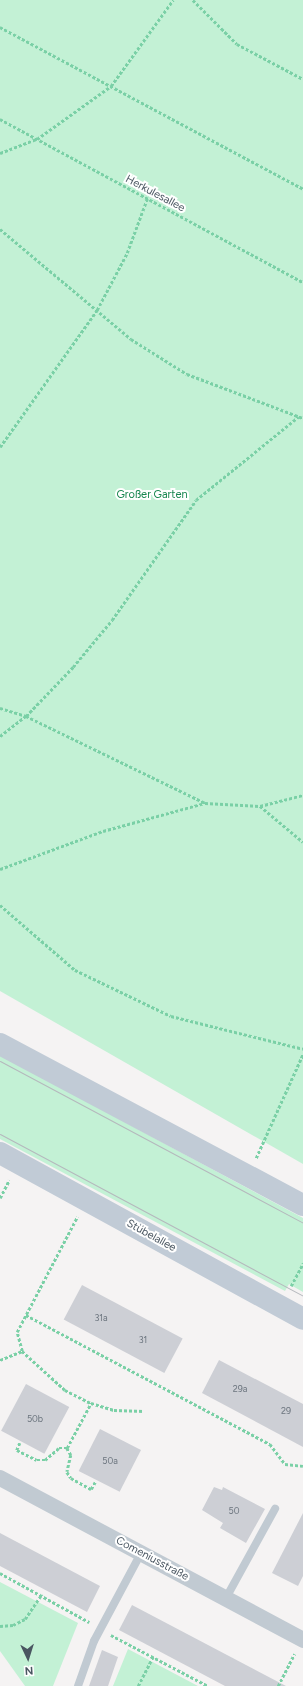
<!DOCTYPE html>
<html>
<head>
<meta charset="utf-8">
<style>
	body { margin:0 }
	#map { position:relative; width:303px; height:1686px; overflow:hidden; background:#f5f3f3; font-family:Figtree,sans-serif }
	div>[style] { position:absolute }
	.green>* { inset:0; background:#c3f1d5 }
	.building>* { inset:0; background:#cdcfd5; transform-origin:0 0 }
	.path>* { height:2.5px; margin-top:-1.25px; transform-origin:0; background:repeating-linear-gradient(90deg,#7ad0a6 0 3px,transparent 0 5px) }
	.service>* { height:8px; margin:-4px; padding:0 4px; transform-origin:4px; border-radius:4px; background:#c1cad2 }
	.minor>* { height:16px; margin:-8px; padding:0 8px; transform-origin:8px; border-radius:8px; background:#c1cad2 }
	.secondary>* { height:22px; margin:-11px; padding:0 11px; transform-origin:11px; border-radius:11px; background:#c1cbd6 }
	.tram>* { height:1px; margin:-0.5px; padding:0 0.5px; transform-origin:0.5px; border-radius:0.5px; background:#b5b8bd }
	span { translate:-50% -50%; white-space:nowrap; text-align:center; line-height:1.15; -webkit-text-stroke:4px #fff; paint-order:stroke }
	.number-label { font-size:9px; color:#6b747e }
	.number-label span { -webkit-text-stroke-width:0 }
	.street-label { font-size:11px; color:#4a5661 }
	.park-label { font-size:11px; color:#17864f }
	.north { position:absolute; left:8px; top:1638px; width:40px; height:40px; -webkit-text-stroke:3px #fff; paint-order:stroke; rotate:176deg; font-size:11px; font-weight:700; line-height:16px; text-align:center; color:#4a5661 }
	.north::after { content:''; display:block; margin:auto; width:14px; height:18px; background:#4a5661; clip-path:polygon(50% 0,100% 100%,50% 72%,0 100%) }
</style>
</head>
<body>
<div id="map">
	<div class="green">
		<i style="clip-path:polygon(0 0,303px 0,303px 1164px,0 991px)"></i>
		<i style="clip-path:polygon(0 1055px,303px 1218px,303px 1292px,289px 1284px,285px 1291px,0 1139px)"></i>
		<i style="clip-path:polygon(0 1582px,78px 1623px,53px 1686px,25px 1686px,0 1651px)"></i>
		<i style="clip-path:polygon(128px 1649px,198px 1686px,113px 1686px)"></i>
	</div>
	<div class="building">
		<i style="left:82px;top:1285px;width:114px;height:39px;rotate:28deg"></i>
		<i style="clip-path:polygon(219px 1360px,303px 1404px,303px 1447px,202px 1393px)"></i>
		<i style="left:26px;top:1384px;width:49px;height:53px;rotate:28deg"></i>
		<i style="left:100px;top:1429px;width:46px;height:47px;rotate:27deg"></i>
		<i style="clip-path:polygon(214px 1487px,222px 1490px,223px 1487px,265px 1509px,246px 1543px,220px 1528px,223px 1523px,202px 1510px)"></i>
		<i style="clip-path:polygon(303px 1513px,303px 1576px,298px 1586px,272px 1573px)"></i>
		<i style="clip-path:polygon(0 1533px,100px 1586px,87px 1612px,0 1566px)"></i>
		<i style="clip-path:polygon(132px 1605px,286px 1686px,225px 1686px,119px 1630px)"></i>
		<i style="clip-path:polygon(102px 1650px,118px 1657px,108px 1686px,89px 1686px)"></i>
	</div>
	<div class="path">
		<i style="left:193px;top:0;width:62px;rotate:45deg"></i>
		<i style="left:237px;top:44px;width:75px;rotate:27.9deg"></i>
		<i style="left:0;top:27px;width:344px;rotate:28.1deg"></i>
		<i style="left:0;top:119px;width:344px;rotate:28.3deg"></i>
		<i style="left:0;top:153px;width:40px;rotate:-21deg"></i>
		<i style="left:37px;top:139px;width:91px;rotate:-35.6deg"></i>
		<i style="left:111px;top:86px;width:106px;rotate:-54.2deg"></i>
		<i style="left:0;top:229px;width:171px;rotate:40deg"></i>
		<i style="left:131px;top:339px;width:66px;rotate:32deg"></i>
		<i style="left:187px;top:374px;width:124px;rotate:20.8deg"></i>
		<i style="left:0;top:447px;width:168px;rotate:-54.7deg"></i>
		<i style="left:97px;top:310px;width:64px;rotate:-62.2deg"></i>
		<i style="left:127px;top:253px;width:58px;rotate:-69.7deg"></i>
		<i style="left:0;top:708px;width:27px;rotate:17deg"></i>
		<i style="left:26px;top:716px;width:199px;rotate:25.9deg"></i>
		<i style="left:205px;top:803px;width:55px;rotate:3.1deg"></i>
		<i style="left:260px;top:806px;width:44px;rotate:-14.3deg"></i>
		<i style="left:0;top:736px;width:33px;rotate:-38deg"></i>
		<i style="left:26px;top:716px;width:68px;rotate:-46.2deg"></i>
		<i style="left:73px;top:667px;width:61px;rotate:-50.3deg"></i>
		<i style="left:112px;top:620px;width:146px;rotate:-55deg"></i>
		<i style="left:196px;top:500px;width:132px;rotate:-39.1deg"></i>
		<i style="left:260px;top:806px;width:56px;rotate:39.9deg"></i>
		<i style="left:0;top:869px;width:110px;rotate:-20.3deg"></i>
		<i style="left:103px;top:831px;width:106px;rotate:-15.4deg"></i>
		<i style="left:0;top:905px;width:99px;rotate:40.9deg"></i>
		<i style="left:75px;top:970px;width:106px;rotate:25.6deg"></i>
		<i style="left:171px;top:1016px;width:136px;rotate:14deg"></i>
		<i style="left:256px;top:1158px;width:114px;rotate:-65.7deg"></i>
		<i style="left:0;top:1198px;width:20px;rotate:-63deg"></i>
		<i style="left:291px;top:1286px;width:26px;rotate:-62deg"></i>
		<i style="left:26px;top:1315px;width:276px;rotate:27.9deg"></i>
		<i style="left:270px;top:1444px;width:25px;rotate:53deg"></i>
		<i style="left:285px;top:1464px;width:18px;rotate:6deg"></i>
		<i style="left:22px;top:1351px;width:20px;rotate:-105deg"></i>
		<i style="left:17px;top:1332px;width:130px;rotate:-62.4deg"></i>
		<i style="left:0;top:1360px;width:24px;rotate:-22deg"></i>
		<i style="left:22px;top:1351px;width:58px;rotate:42.2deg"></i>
		<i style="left:65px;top:1390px;width:29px;rotate:27deg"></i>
		<i style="left:91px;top:1403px;width:24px;rotate:17deg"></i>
		<i style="left:114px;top:1410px;width:30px;rotate:2deg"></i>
		<i style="left:20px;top:1443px;width:8px;rotate:113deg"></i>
		<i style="left:17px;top:1450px;width:22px;rotate:27deg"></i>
		<i style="left:37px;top:1460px;width:8px"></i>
		<i style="left:45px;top:1460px;width:18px;rotate:-41deg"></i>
		<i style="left:59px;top:1448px;width:8px"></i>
		<i style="left:67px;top:1448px;width:8px;rotate:60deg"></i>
		<i style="left:71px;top:1455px;width:17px;rotate:103deg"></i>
		<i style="left:67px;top:1472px;width:7px;rotate:56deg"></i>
		<i style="left:71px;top:1478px;width:23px;rotate:29deg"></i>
		<i style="left:91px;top:1489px;width:8px;rotate:-60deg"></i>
		<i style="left:67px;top:1448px;width:51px;rotate:-61.9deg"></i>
		<i style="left:0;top:1573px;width:102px;rotate:28.8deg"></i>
		<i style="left:0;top:1626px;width:13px;rotate:-4deg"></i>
		<i style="left:13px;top:1625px;width:13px;rotate:-27deg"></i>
		<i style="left:25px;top:1619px;width:30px;rotate:-56deg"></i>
		<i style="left:111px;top:1635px;width:110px;rotate:27.7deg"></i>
		<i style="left:138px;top:1686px;width:33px;rotate:-63deg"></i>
		<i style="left:278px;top:1686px;width:36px;rotate:-63deg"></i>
	</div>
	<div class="service">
		<i style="left:226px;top:1598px;width:102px;rotate:-61.2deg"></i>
		<i style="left:78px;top:1686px;width:48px;rotate:-70.4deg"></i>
		<i style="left:94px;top:1641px;width:100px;rotate:-61.9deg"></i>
	</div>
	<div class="minor">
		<i style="left:0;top:1478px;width:344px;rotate:28.1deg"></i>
	</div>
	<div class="secondary">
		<i style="left:0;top:1044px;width:343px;rotate:28deg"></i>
		<i style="left:0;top:1153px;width:345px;rotate:28.7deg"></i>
	</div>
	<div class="tram">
		<i style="left:0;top:1061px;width:344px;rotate:28.1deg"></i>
		<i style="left:0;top:1134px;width:344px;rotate:28.1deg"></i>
	</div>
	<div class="number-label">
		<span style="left:101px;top:1318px">31a</span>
		<span style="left:143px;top:1340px">31</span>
		<span style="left:240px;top:1389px">29a</span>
		<span style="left:286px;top:1411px">29</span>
		<span style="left:35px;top:1419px">50b</span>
		<span style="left:110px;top:1461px">50a</span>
		<span style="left:234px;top:1511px">50</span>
	</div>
	<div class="street-label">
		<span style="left:155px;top:194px;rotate:28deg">Herkulesallee</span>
		<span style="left:151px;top:1236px;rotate:29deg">Stübelallee</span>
		<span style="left:152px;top:1559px;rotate:28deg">Comeniusstraße</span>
	</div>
	<div class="park-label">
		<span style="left:152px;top:495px">Großer Garten</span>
	</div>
	<div class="north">N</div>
</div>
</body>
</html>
